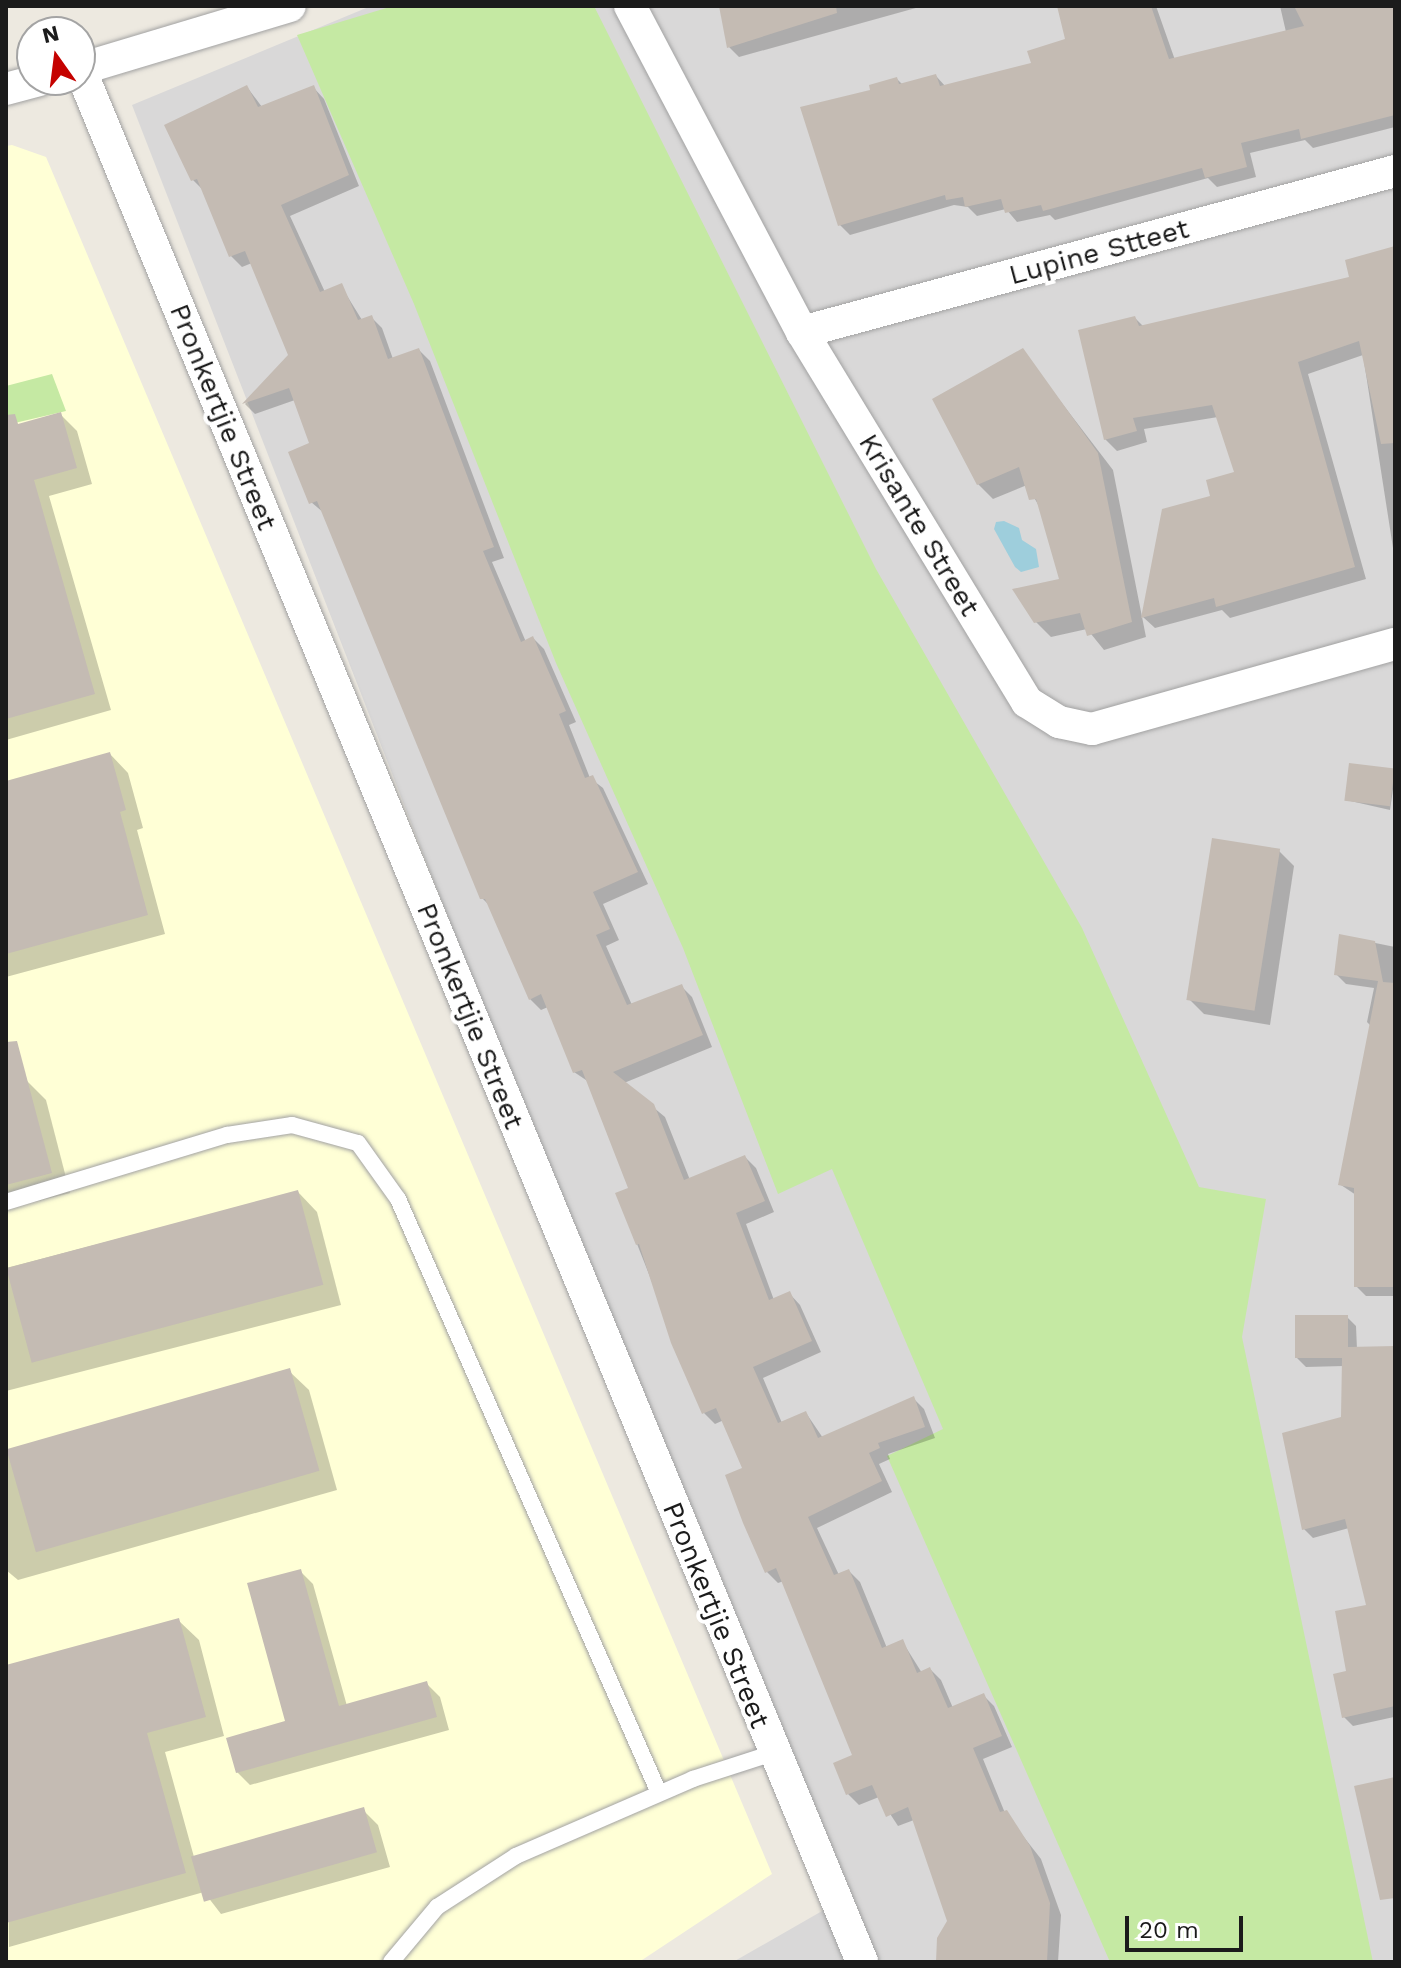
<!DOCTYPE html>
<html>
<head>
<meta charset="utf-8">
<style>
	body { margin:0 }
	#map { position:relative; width:1401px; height:1968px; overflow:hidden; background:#ede9e0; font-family:"Work Sans",sans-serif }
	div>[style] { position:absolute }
	.residential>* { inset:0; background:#d9d8d8 }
	.education>* { inset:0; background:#ffffd6 }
	.grass>* { inset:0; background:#c5e9a3 }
	.water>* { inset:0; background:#9ecedc }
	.shadow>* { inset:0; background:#0003 }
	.building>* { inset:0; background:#c4bbb3; transform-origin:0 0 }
	.roads { filter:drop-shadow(0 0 2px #a2a2a2) drop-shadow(0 0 2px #a2a2a2) }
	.lane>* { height:16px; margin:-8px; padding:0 8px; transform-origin:8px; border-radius:8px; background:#fff }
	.street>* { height:32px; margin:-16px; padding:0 16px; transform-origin:16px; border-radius:16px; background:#fff }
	span { translate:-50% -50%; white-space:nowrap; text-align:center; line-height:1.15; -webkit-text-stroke:8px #fff; paint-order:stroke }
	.street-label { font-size:28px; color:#1b1b1b }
	.frame { position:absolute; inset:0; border:8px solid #1b1b1b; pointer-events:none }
	.north { position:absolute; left:16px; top:16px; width:80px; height:80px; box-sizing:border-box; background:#fff; border:2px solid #a4a4a4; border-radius:50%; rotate:346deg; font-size:22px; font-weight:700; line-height:32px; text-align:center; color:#1b1b1b }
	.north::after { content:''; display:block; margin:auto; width:28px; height:36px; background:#c50200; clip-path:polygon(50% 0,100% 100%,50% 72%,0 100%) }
	.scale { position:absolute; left:1125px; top:1916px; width:118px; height:36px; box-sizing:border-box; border:4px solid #1b1b1b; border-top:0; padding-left:10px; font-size:24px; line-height:28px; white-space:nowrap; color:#1b1b1b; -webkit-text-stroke:6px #fff; paint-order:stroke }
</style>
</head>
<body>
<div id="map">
	<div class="residential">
		<i style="clip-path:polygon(371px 6px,1395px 6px,1395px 1962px,733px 1962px,843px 1899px,773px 1753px,132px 105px)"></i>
	</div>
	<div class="education">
		<i style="clip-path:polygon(12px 145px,46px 157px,772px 1874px,639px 1962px,6px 1962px,6px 146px)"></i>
	</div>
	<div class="grass">
		<i style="clip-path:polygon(393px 6px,594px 6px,876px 569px,1082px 928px,1199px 1187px,1266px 1199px,1242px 1337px,1373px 1962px,1110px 1962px,887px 1456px,943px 1429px,832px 1169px,778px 1194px,683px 948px,556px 663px,414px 304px,297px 35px)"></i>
		<i style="clip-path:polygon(52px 374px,66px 411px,6px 425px,6px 386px)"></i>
	</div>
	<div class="water">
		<i style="clip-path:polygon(1004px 521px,1019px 528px,1022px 540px,1036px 549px,1039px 567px,1021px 572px,1015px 567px,994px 529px,996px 522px)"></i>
	</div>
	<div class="shadow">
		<i style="clip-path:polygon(721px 6px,923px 6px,739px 57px,729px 47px)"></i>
		<i style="clip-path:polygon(1059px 6px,1156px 6px,1175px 60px,1286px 32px,1280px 6px,1395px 6px,1395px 127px,1313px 148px,1305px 140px,1250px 153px,1256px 177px,1217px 187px,1208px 178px,1055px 220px,1050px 215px,1017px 222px,1006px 209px,977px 216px,968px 207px,954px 205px,850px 235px,840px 225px,897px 79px,903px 85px,936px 76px,946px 87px,1033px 65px,1067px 41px)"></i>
		<i style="clip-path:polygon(247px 87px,262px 107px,313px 87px,324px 99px,359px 186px,290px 216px,325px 292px,341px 286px,362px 320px,371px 317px,382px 328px,393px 359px,419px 350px,430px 361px,504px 558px,492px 562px,526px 642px,533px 638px,544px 649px,576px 722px,569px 725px,590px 778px,603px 788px,648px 884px,603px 904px,619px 940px,606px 946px,632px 1005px,681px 986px,692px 997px,712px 1047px,624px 1083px,665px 1117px,690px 1180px,745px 1157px,756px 1168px,774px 1212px,746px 1224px,774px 1300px,789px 1293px,800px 1305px,821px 1352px,763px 1378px,782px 1423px,806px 1413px,823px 1438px,913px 1398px,924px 1409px,935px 1438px,888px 1454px,890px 1459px,879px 1464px,892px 1492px,817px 1528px,839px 1575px,849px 1571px,860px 1582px,887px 1648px,902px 1641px,922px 1673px,930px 1669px,941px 1680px,953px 1708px,983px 1695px,994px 1706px,1012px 1747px,983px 1759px,1005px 1813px,1041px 1859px,1061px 1915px,1058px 1962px,943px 1962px,950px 1921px,914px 1820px,898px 1826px,879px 1797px,859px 1805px,848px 1794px,855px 1756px,784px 1581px,778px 1583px,767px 1572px,744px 1469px,724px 1420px,715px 1424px,704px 1413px,637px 1244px,631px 1189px,589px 1082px,574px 1072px,548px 1007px,541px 1010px,530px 999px,491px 907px,482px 898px,324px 513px,311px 502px,312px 444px,295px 400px,255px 414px,245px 404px,290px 355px,252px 263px,242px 267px,231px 256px,204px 191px,193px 180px)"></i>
		<i style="clip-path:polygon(1395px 248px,1395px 561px,1363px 355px,1308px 374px,1366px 579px,1230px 618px,1222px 610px,1155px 628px,1143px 617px,1213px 497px,1236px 473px,1218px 417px,1144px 429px,1147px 442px,1117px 451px,1105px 439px,1135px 318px,1144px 327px,1352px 278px)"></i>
		<i style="clip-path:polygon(1022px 351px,1113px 470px,1146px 637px,1104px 650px,1087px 629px,1051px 637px,1036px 622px,1061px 580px,1040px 508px,1027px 485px,993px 499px,978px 484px)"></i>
		<i style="clip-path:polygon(60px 414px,77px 431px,92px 484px,49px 496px,111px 710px,6px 740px,6px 429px)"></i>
		<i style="clip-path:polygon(110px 754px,128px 773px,143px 828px,137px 830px,165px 934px,6px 977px,6px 783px)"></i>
		<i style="clip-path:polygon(1395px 775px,1390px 810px,1346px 800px)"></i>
		<i style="clip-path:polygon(1279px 851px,1294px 866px,1270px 1025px,1204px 1014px,1189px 999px)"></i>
		<i style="clip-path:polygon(1341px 936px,1395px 947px,1395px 1296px,1366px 1296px,1356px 1286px,1356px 1195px,1341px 1185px,1372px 1027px,1367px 1022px,1374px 988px,1346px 984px,1336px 974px)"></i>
		<i style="clip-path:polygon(26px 1080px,46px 1100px,70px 1193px,6px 1209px,6px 1086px)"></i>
		<i style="clip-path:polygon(298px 1192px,317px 1212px,341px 1305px,6px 1391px,6px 1268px)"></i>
		<i style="clip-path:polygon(1347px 1317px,1356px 1326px,1357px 1349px,1395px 1348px,1395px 1724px,1394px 1717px,1353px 1726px,1344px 1717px,1349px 1672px,1368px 1607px,1349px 1528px,1313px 1538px,1304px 1529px,1343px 1418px,1344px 1366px,1306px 1367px,1297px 1358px)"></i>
		<i style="clip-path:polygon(289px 1371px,309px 1390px,337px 1490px,18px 1580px,6px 1570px,6px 1451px)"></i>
		<i style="clip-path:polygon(300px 1571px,313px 1584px,347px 1706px,426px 1683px,440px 1697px,449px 1730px,250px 1785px,237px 1772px,288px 1722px)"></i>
		<i style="clip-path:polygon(179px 1621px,199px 1640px,224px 1736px,165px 1752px,194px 1857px,363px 1810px,378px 1825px,390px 1867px,221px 1914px,204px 1892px,9px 1947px,6px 1667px)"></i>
	</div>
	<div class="building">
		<i style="clip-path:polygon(719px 6px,836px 6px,837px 13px,727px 48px)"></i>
		<i style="clip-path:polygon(1057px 6px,1151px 6px,1169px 59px,1304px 26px,1294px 6px,1395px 6px,1395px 115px,1301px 139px,1299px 129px,1241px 143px,1247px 167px,1205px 178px,1202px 168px,1043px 211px,1041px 205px,1005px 213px,1001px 199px,965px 207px,963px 197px,946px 200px,945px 195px,838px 226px,800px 107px,870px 90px,869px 85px,897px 77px,899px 84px,936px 74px,940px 86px,1031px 63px,1027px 51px,1065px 39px)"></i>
		<i style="clip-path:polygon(247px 85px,258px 107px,314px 85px,349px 175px,281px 205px,320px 292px,342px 283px,358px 320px,372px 315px,388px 359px,419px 348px,494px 547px,483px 551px,521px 642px,533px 636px,566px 711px,559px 714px,585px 778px,593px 775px,638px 872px,593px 892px,610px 929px,596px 935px,627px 1005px,682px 984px,703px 1035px,613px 1072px,654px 1104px,684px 1180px,745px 1155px,765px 1201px,736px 1213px,769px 1300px,790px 1291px,812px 1341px,753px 1367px,778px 1423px,806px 1411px,818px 1438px,914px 1396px,925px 1427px,878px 1443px,880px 1448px,869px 1453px,882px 1481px,808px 1517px,834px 1575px,849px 1569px,882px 1648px,903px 1639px,917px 1673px,930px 1667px,948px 1708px,984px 1693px,1002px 1736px,973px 1748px,1000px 1812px,1007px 1810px,1030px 1846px,1050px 1903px,1047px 1962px,936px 1962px,937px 1938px,947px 1921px,908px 1807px,886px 1817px,872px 1785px,846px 1795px,833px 1763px,852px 1755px,776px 1568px,765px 1573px,743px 1523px,725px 1475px,742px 1468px,716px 1408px,702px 1414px,671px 1343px,639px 1244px,636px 1245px,615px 1193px,628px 1188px,582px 1070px,573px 1073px,541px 994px,529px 1000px,485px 899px,480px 899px,317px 501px,309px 504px,288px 452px,309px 443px,289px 388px,242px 404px,288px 355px,245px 251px,229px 257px,197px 179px,191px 181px,164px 125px)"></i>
		<i style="clip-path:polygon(1395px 246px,1395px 443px,1381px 444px,1359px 341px,1298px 362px,1355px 567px,1216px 607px,1214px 598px,1141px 618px,1162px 509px,1210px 496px,1206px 480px,1234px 472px,1212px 405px,1133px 418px,1137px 431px,1104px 440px,1078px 330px,1135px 316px,1139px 326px,1349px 277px,1345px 260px)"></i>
		<i style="clip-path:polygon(1023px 348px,1098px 453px,1132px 622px,1087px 636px,1080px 613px,1034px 623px,1012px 589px,1059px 579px,1036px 499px,1029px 500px,1019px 467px,977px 485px,932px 399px)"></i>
		<i style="clip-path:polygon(61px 412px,77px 468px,34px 480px,95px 694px,6px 719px,6px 415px,15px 414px,18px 424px)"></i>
		<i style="clip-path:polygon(110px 752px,126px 810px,120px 812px,148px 915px,6px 954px,6px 781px)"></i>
		<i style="left:1349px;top:763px;width:46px;height:38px;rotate:7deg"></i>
		<i style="left:1212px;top:838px;width:69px;height:164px;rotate:9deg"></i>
		<i style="clip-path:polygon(1339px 934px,1375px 941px,1383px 982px,1395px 983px,1395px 1287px,1354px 1287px,1354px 1188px,1338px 1185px,1378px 981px,1334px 975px)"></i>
		<i style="clip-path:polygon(17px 1041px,52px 1173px,6px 1185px,6px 1042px)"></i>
		<i style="left:298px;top:1190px;width:98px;height:302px;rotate:75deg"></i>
		<i style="clip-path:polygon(1295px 1315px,1348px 1315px,1348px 1347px,1395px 1346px,1395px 1706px,1342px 1718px,1333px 1674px,1346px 1671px,1335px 1611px,1366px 1605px,1345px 1519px,1302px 1530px,1282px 1433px,1341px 1417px,1342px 1358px,1295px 1358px)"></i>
		<i style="left:290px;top:1368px;width:107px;height:295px;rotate:74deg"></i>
		<i style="clip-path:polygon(301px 1569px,339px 1706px,427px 1681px,437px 1717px,236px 1773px,226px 1738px,285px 1721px,247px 1583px)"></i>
		<i style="clip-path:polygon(179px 1618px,206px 1717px,147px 1733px,186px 1873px,6px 1923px,6px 1665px)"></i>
		<i style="clip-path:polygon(1395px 1777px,1395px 1898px,1380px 1900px,1354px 1786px)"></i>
		<i style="left:364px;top:1807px;width:47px;height:180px;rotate:74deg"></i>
	</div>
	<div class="roads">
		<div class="lane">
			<i style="left:6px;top:1202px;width:231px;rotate:-16.9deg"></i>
			<i style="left:227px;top:1135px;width:66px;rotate:-8.7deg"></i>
			<i style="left:292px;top:1125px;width:68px;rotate:15.3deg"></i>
			<i style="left:358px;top:1143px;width:69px;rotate:54.5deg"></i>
			<i style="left:398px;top:1199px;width:649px;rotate:66.28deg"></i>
			<i style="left:391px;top:1962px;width:72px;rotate:-50.1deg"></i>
			<i style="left:437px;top:1907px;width:94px;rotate:-32.8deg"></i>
			<i style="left:516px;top:1856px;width:193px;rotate:-23.5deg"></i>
			<i style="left:693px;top:1779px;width:84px;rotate:-18deg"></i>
		</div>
		<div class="street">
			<i style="left:630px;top:6px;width:369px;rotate:62.2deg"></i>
			<i style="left:802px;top:332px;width:433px;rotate:58.7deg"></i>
			<i style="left:1027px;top:702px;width:38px;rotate:32deg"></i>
			<i style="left:1059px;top:722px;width:34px;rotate:12deg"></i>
			<i style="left:1092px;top:729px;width:315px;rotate:-15.7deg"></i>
			<i style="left:80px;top:69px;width:2048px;rotate:67.55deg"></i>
			<i style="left:80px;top:69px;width:219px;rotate:-16.7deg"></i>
			<i style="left:6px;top:89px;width:34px;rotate:-15deg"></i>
			<i style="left:802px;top:332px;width:614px;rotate:-15.19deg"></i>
		</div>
	</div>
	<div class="street-label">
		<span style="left:1099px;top:252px;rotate:-15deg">Lupine Stteet</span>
		<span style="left:223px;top:417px;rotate:68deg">Pronkertjie Street</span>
		<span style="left:919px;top:525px;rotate:59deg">Krisante Street</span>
		<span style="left:470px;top:1016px;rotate:68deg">Pronkertjie Street</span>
		<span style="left:716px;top:1615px;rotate:68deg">Pronkertjie Street</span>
	</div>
	<div class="frame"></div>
	<div class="north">N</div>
	<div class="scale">20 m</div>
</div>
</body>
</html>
